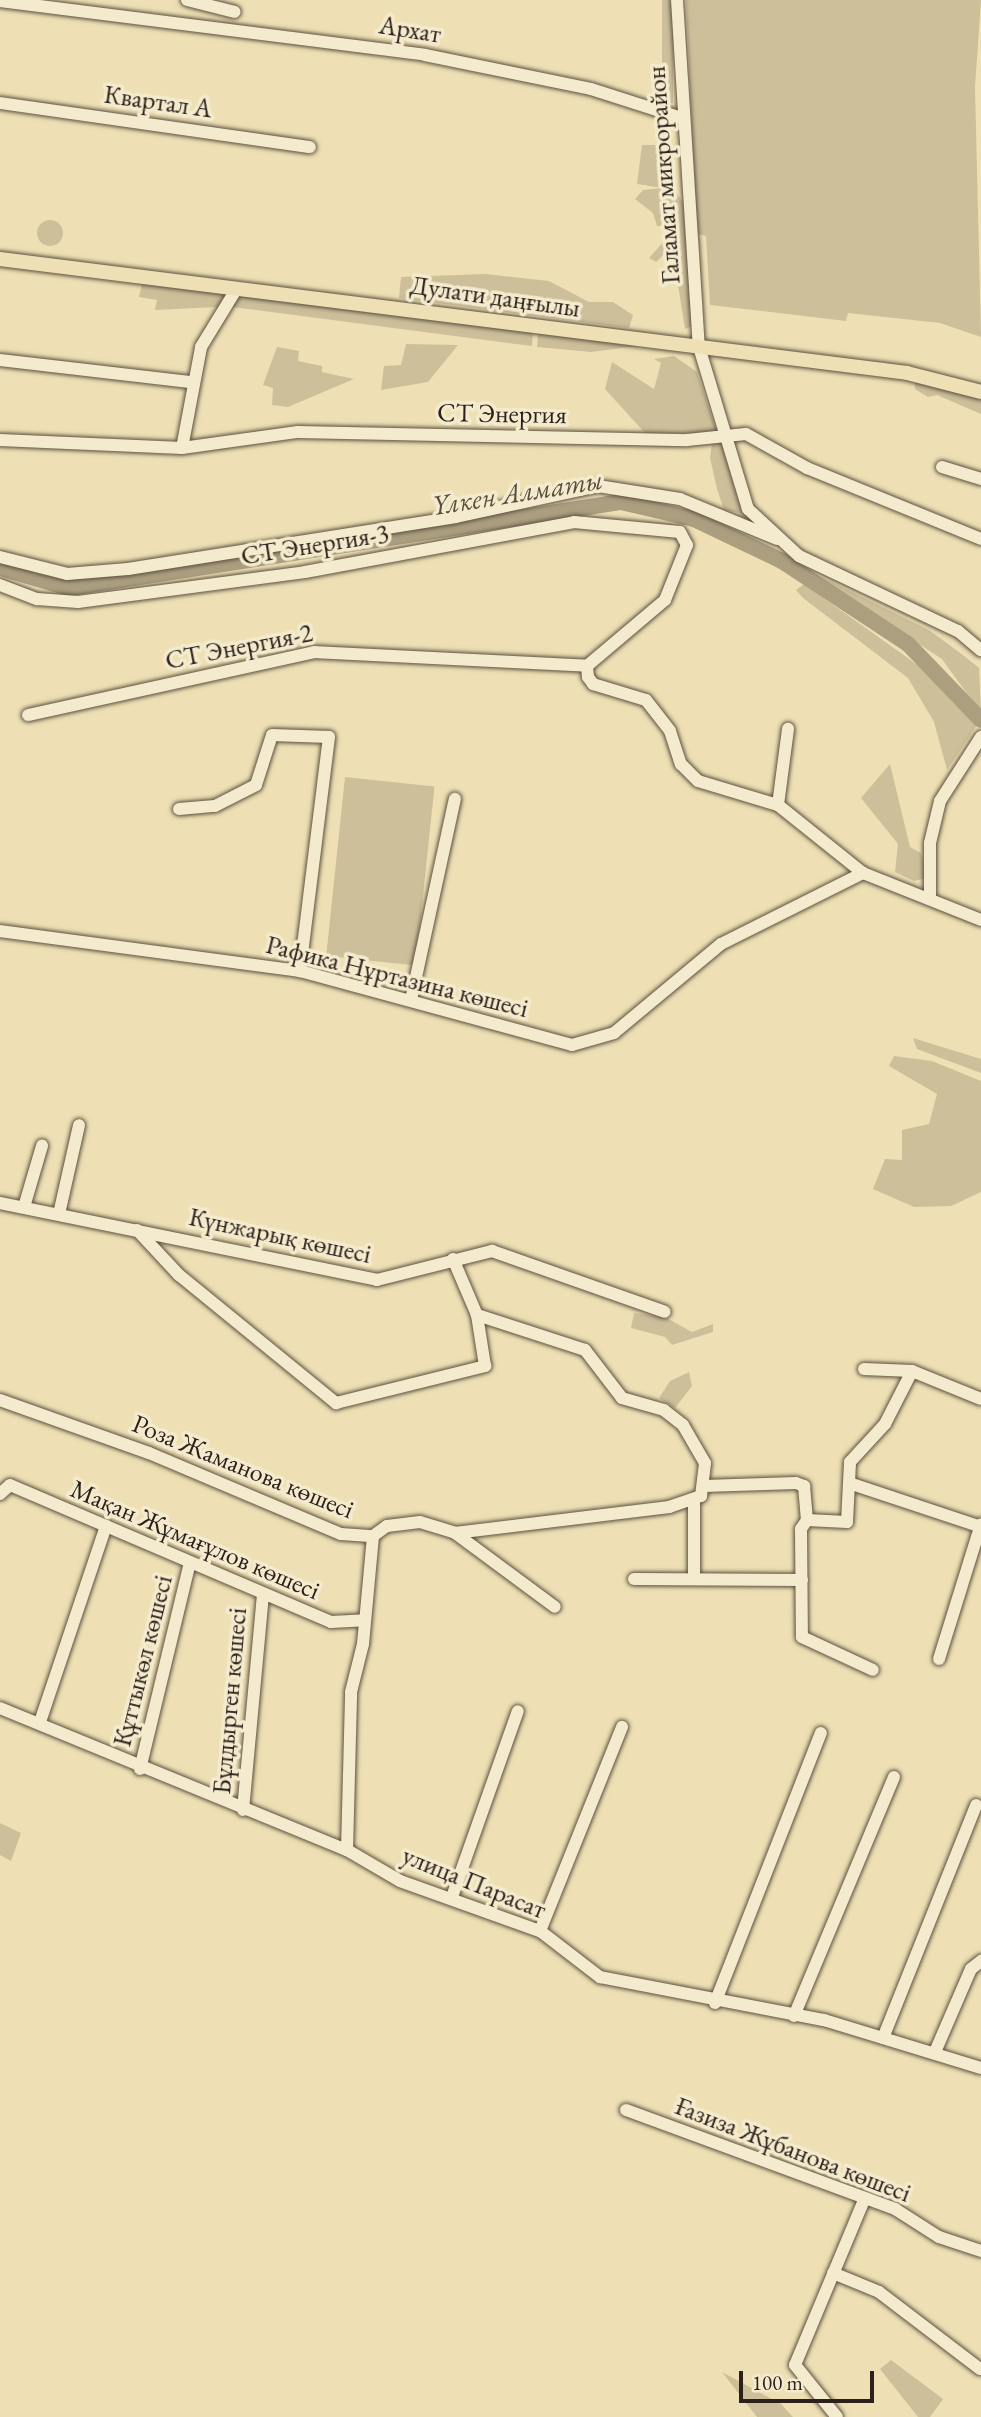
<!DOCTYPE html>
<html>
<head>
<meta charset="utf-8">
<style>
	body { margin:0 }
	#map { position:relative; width:981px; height:2417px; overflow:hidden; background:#eee0b4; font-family:"EB Garamond",serif }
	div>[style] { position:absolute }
	.green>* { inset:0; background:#cdbf9a; transform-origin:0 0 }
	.round { border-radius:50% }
	.river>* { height:16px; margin:-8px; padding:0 8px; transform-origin:8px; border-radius:8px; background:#ac9f80 }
	.roads { filter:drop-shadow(0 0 2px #5c5040) drop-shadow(0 0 2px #5c5040) }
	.minor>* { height:12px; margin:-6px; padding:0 6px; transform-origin:6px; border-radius:6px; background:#f4ebce }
	.major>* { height:14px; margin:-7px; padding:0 7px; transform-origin:7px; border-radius:7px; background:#eee0b4 }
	span { translate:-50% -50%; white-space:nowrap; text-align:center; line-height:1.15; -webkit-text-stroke:7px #f4ebce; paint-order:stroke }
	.street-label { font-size:26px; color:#2c201a }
	.water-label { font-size:28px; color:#594c3e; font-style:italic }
	.scale { position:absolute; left:739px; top:2371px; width:135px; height:32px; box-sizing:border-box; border:4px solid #2c201a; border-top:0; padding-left:9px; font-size:21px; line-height:24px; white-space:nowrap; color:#2c201a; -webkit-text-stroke:5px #f4ebce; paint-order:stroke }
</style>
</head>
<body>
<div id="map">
	<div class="green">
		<i style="left:662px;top:0;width:11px;height:103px"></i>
		<i style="clip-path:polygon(686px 0,981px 0,975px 87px,981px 337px,940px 323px,848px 313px,846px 321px,710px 305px,706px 236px,697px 234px)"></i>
		<i style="clip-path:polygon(642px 145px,664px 145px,663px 188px,673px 187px,683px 203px,692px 326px,685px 329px,672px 247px,656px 262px,649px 258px,666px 239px,666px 226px,657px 226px,653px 213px,635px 199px,643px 190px,662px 188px,637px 184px)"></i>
		<i class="round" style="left:37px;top:220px;width:26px;height:26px"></i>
		<i style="clip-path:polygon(486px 274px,549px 281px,589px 302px,613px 302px,633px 315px,629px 328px,399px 298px,401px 277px)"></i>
		<i style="clip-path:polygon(143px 279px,229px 291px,219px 307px,155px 310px,157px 300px,139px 297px)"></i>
		<i style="clip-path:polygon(240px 295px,533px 331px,532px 346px,232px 307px)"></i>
		<i style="clip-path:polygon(538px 334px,645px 345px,591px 352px,537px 347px)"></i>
		<i style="clip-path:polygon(406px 344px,458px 345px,428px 382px,381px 390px,384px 366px,401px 365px)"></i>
		<i style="clip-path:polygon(277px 347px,299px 351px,298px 361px,322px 366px,322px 372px,354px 379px,288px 407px,272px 405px,273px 388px,263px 385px)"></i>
		<i style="clip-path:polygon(674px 356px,697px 372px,717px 433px,645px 433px,605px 389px,612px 362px,654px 389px,661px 363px,654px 359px)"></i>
		<i style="clip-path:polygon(915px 380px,981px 396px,981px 414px,937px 395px,928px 397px,915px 389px)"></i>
		<i style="clip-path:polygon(722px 441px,746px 514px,724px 510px,717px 489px,710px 458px,712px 443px)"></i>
		<i style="clip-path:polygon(799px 566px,929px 630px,963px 655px,979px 668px,981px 713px,942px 659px)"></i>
		<i style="clip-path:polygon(804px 584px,919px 666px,977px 725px,947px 770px,934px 722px,908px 678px,803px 598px,796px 590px)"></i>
		<i style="clip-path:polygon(890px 764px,910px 847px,921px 853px,926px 878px,914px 881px,895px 872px,898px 844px,861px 798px)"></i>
		<i style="left:345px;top:777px;width:90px;height:180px;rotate:6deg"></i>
		<i style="clip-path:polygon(913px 1038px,981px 1059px,981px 1073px,917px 1049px)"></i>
		<i style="clip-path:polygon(894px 1056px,932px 1061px,981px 1081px,981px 1192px,951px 1206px,914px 1207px,873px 1189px,885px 1159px,902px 1160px,902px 1130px,929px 1124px,937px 1094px,889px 1066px)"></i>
		<i style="clip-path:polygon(634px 1313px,665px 1317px,692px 1332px,713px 1324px,713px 1332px,672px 1345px,665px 1337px,631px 1328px)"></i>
		<i style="clip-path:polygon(689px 1372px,692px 1386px,675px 1408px,659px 1398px,670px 1381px)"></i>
		<i style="clip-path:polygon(0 1823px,21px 1833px,11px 1861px,0 1855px)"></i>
		<i style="clip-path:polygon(891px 2360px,943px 2399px,930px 2417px,918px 2417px,880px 2369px)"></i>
		<i style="clip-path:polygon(722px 2372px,781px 2404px,793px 2417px,757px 2417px)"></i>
	</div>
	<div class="river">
		<i style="left:0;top:568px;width:72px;rotate:16.2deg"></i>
		<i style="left:69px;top:588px;width:559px;rotate:-8.86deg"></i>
		<i style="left:621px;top:502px;width:75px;rotate:13.1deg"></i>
		<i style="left:694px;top:519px;width:98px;rotate:25.5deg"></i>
		<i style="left:782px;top:561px;width:151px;rotate:33.4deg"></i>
		<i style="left:908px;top:644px;width:105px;rotate:46.2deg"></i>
	</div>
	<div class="roads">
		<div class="minor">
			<i style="left:187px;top:0;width:49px;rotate:14deg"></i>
			<i style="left:677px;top:0;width:348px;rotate:86.4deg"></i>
			<i style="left:699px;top:347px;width:169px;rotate:73.2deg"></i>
			<i style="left:748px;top:509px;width:69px;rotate:42.7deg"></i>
			<i style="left:799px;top:556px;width:176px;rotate:25.3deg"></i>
			<i style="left:958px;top:631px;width:30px;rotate:40deg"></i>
			<i style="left:0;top:1px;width:428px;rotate:7.2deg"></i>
			<i style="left:425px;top:55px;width:169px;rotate:11.6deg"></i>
			<i style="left:591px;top:89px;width:96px;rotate:17.7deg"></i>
			<i style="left:0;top:103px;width:313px;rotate:8.1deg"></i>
			<i style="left:0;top:360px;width:191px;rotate:6.6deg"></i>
			<i style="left:0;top:440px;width:182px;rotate:2.5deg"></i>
			<i style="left:182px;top:448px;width:117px;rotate:-7.9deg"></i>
			<i style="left:298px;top:432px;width:389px;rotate:1.2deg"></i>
			<i style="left:687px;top:440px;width:59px;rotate:-5.8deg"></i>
			<i style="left:746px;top:434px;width:70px;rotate:29.1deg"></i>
			<i style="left:807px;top:468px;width:188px;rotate:22.2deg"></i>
			<i style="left:182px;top:448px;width:103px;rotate:-79.3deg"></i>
			<i style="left:201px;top:347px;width:69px;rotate:-58.6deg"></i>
			<i style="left:942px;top:467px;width:41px;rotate:17.1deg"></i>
			<i style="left:0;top:557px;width:69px;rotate:14.2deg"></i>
			<i style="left:67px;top:574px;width:61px;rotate:-4.7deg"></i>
			<i style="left:128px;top:569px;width:332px;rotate:-9deg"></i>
			<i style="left:456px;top:517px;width:145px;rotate:-12.3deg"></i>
			<i style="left:598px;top:486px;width:83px;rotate:9deg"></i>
			<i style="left:680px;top:499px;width:105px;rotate:22.4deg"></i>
			<i style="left:0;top:585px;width:40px;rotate:21deg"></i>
			<i style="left:37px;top:599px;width:41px;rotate:4.2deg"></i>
			<i style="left:78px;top:602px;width:229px;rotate:-7.5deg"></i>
			<i style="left:305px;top:572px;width:274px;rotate:-10.5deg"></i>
			<i style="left:574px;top:522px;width:106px;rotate:5.4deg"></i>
			<i style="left:680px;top:532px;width:15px;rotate:62deg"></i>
			<i style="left:687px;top:545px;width:59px;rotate:111.8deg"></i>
			<i style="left:665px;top:600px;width:102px;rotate:139.8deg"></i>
			<i style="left:587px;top:666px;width:11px;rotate:85deg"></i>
			<i style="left:588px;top:677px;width:9px;rotate:54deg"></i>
			<i style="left:593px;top:684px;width:55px;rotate:16.8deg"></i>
			<i style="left:646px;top:700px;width:39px;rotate:52deg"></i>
			<i style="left:670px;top:731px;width:35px;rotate:72deg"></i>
			<i style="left:681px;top:764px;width:24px;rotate:45deg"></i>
			<i style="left:698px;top:781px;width:84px;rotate:16.7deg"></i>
			<i style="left:778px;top:805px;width:109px;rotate:38.7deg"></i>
			<i style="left:28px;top:715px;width:293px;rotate:-12.4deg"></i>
			<i style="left:314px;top:652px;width:273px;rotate:2.9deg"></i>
			<i style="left:778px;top:805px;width:77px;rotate:-82.5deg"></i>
			<i style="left:179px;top:809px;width:36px;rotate:-5deg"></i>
			<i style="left:215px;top:806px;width:46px;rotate:-27.1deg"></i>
			<i style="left:256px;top:785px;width:52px;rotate:-72.3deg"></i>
			<i style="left:272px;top:735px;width:57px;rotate:2deg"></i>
			<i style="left:329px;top:737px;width:236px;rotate:97.1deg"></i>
			<i style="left:930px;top:896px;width:53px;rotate:-90deg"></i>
			<i style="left:930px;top:843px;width:43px;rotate:-76.6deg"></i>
			<i style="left:940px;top:801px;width:76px;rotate:-57.4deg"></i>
			<i style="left:0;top:931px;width:303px;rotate:7.6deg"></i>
			<i style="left:300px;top:971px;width:282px;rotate:15.2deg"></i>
			<i style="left:572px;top:1045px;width:44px;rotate:-15.9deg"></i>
			<i style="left:614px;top:1033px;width:139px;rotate:-39.8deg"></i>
			<i style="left:721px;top:944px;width:159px;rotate:-26.6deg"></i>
			<i style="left:863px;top:873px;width:127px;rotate:21.7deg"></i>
			<i style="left:411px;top:1000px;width:206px;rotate:-77.7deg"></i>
			<i style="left:0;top:1203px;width:385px;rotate:11.5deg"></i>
			<i style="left:377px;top:1280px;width:119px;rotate:-14.2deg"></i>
			<i style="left:492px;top:1251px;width:183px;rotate:19.4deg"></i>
			<i style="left:24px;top:1207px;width:64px;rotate:-73.6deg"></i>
			<i style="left:59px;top:1214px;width:91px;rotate:-77.3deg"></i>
			<i style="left:137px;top:1230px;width:62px;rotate:47deg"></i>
			<i style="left:179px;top:1275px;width:203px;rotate:39.2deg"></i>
			<i style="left:336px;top:1403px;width:154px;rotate:-13.9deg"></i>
			<i style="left:485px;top:1366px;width:52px;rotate:-98.9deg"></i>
			<i style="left:477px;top:1315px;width:61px;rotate:-113.2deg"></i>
			<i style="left:864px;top:1369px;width:48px;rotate:2.4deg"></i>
			<i style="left:0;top:1400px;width:158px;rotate:19.6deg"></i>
			<i style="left:149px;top:1453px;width:208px;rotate:22.9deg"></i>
			<i style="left:341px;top:1534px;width:32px;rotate:4deg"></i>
			<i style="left:373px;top:1536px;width:17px;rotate:-36deg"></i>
			<i style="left:387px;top:1526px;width:33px;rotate:-7deg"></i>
			<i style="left:420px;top:1522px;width:37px;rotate:17deg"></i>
			<i style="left:455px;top:1533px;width:216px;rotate:-6.9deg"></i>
			<i style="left:669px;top:1507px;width:34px;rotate:-19deg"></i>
			<i style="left:701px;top:1496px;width:33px;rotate:-83deg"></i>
			<i style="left:705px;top:1463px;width:44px;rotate:-120.1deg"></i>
			<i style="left:683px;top:1425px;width:24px;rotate:-142deg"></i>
			<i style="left:664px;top:1410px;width:44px;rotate:-164.1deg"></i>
			<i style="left:622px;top:1398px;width:61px;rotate:-127.6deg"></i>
			<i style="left:585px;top:1350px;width:114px;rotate:-162deg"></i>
			<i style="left:849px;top:1483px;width:139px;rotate:18.4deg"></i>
			<i style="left:704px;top:1486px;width:92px;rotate:-1.9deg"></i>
			<i style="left:796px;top:1483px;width:9px;rotate:21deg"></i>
			<i style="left:804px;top:1486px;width:34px;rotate:85deg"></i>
			<i style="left:807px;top:1520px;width:40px;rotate:2.9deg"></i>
			<i style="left:847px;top:1522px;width:60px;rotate:-87.1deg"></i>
			<i style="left:850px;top:1462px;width:52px;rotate:-47.4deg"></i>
			<i style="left:885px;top:1424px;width:59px;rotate:-63deg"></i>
			<i style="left:912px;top:1371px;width:74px;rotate:22.1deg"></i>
			<i style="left:0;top:1494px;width:13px;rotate:-42deg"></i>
			<i style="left:10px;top:1485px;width:349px;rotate:23.1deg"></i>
			<i style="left:331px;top:1622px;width:34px;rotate:-3deg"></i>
			<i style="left:694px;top:1503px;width:76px;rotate:90deg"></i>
			<i style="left:807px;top:1520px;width:11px;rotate:124deg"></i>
			<i style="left:801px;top:1529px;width:108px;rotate:89.5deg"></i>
			<i style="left:802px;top:1637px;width:78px;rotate:24.9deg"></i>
			<i style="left:455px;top:1533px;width:124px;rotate:36.5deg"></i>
			<i style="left:634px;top:1579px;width:168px;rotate:0.3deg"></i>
			<i style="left:939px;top:1659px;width:141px;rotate:-72.7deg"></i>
			<i style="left:0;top:1708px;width:375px;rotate:22.3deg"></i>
			<i style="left:347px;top:1850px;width:61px;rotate:30.3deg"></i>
			<i style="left:400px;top:1881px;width:149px;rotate:19.7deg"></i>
			<i style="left:540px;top:1931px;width:76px;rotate:37.5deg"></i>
			<i style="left:600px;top:1977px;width:228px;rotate:10.9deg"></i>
			<i style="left:824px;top:2020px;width:164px;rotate:17deg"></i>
			<i style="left:40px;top:1722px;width:207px;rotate:-71.4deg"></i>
			<i style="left:140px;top:1769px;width:212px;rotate:-76.4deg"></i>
			<i style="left:243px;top:1810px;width:216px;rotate:-84.7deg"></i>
			<i style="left:347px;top:1850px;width:158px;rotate:-88.5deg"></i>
			<i style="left:351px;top:1692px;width:49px;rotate:-76deg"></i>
			<i style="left:363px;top:1644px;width:108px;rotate:-84.7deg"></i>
			<i style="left:452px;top:1897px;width:197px;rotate:-70.5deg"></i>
			<i style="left:540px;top:1931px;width:220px;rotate:-68.1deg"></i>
			<i style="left:715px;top:2003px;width:290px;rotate:-68.6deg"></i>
			<i style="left:794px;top:2016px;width:259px;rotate:-67.3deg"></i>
			<i style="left:883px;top:2038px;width:251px;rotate:-68.2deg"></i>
			<i style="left:935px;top:2052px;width:90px;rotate:-66.6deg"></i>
			<i style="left:971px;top:1969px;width:13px;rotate:-39deg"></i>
			<i style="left:626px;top:2110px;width:287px;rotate:20.2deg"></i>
			<i style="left:895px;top:2209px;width:52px;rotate:32.5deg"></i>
			<i style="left:939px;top:2237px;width:44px;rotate:18.4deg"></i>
			<i style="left:833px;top:2273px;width:50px;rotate:22.4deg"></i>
			<i style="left:879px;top:2292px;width:127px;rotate:37.3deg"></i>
			<i style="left:837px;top:2417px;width:67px;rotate:-128.9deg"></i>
			<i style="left:795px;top:2365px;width:181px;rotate:-67.3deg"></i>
		</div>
		<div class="major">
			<i style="left:0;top:259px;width:914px;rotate:7.16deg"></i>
			<i style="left:907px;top:373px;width:76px;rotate:14.4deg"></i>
		</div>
	</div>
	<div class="street-label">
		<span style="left:410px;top:30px;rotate:9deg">Архат</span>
		<span style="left:158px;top:102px;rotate:8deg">Квартал А</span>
		<span style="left:664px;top:175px;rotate:-94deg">Галамат микрорайон</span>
		<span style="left:495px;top:297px;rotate:8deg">Дулати даңғылы</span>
		<span style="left:502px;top:414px;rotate:1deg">СТ Энергия</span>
		<span style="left:315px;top:545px;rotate:-9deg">СТ Энергия-3</span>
		<span style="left:239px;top:647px;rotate:-11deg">СТ Энергия-2</span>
		<span style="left:397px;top:977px;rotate:14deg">Рафика Нұртазина көшесі</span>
		<span style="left:280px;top:1236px;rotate:12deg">Күнжарық көшесі</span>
		<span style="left:243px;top:1467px;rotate:22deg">Роза Жаманова көшесі</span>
		<span style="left:195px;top:1540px;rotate:23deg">Мақан Жұмағұлов көшесі</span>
		<span style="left:143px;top:1661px;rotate:-76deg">Құттыкөл көшесі</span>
		<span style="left:230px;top:1701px;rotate:-85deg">Бұлдырген көшесі</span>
		<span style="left:474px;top:1883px;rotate:22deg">улица Парасат</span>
		<span style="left:793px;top:2150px;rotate:21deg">Ғазиза Жұбанова көшесі</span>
	</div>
	<div class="water-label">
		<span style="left:517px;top:492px;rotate:-9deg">Үлкен Алматы</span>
	</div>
	<div class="scale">100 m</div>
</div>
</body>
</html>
